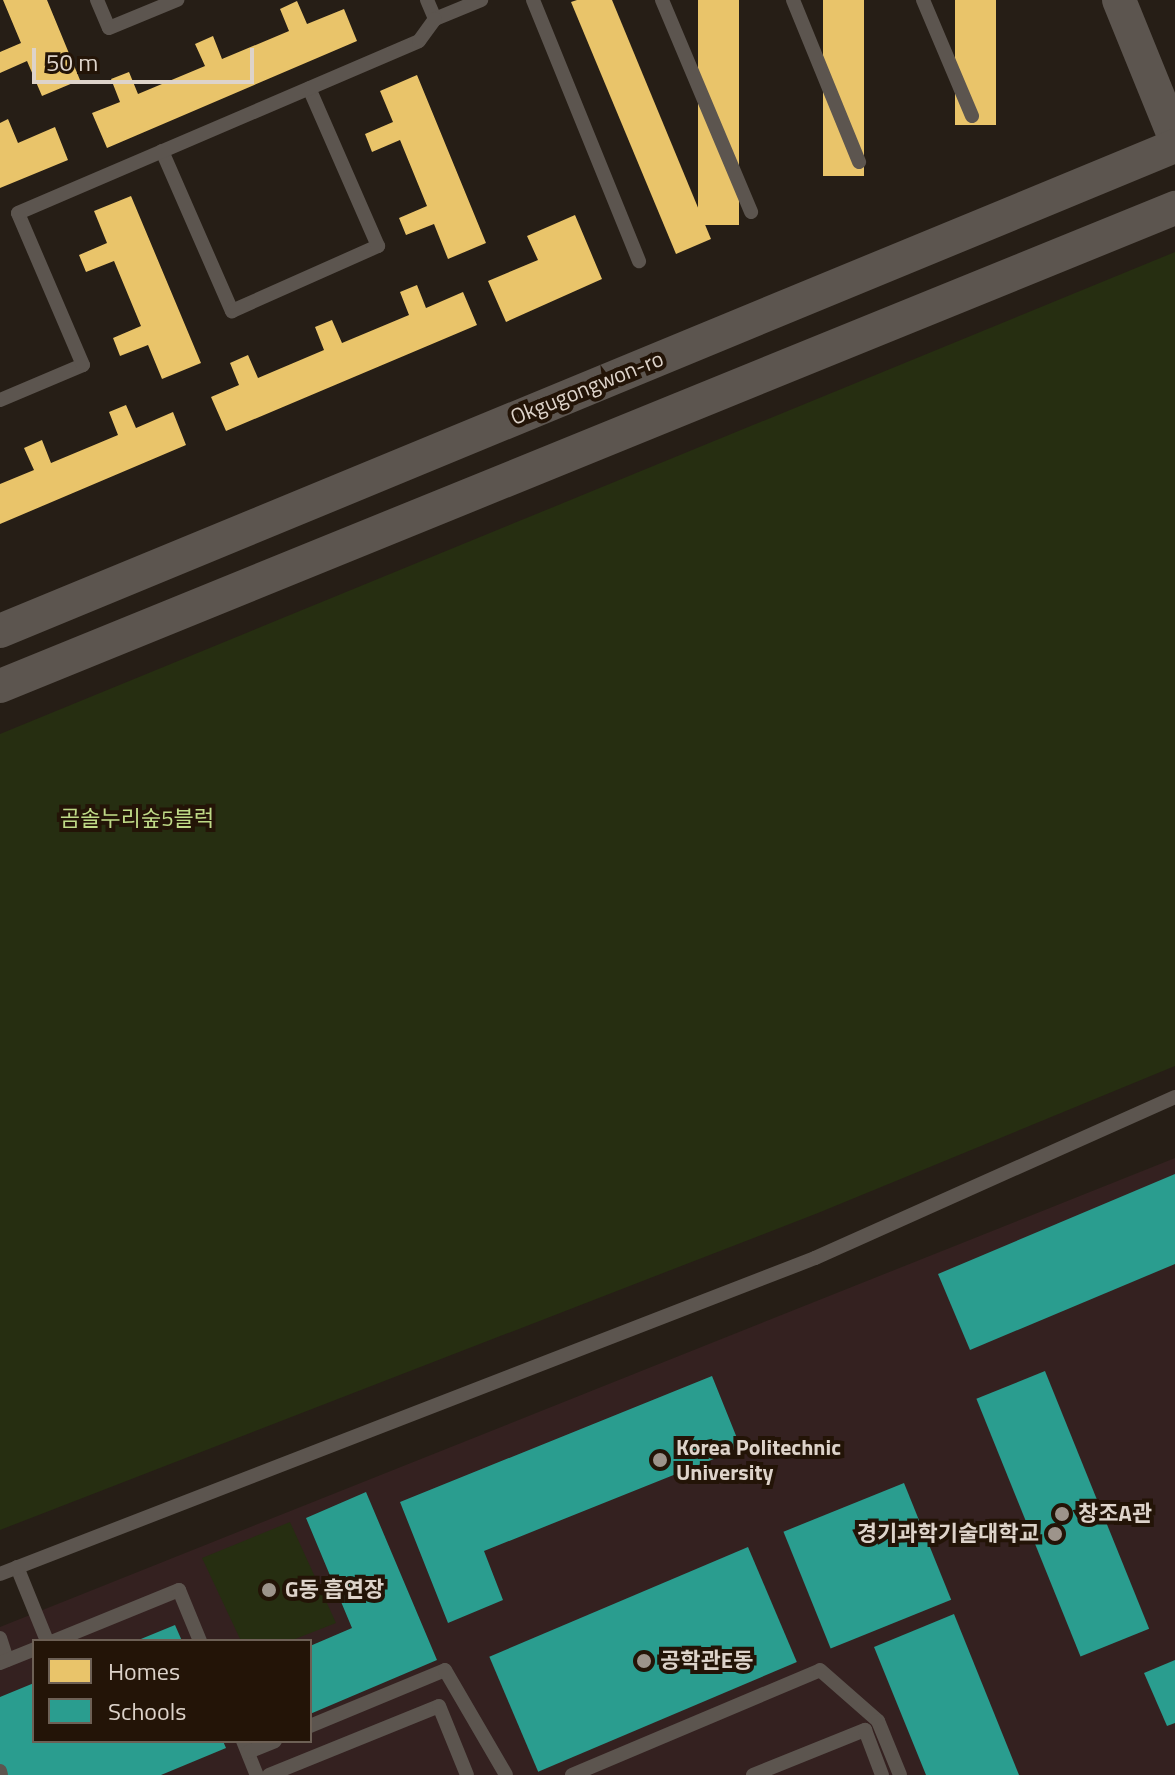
<!DOCTYPE html>
<html>
<head>
<meta charset="utf-8">
<style>
	body { margin:0 }
	#map { position:relative; width:1175px; height:1775px; overflow:hidden; background:#261e16; font-family:"Titillium Web","Noto Sans KR",sans-serif }
	div>[style] { position:absolute }
	.education>* { inset:0; background:#342120 }
	.green>* { inset:0; background:#262e11 }
	.homes>* { inset:0; background:#e9c46a; transform-origin:0 0 }
	.schools>* { inset:0; background:#2a9d8f; transform-origin:0 0 }
	.service>* { height:14px; margin:-7px; padding:0 7px; transform-origin:7px; border-radius:7px; background:#5c554f }
	.tertiary>* { height:34px; margin:-17px; padding:0 17px; transform-origin:17px; border-radius:17px; background:#5c554f }
	.dots>* { width:22px; height:22px; translate:-50% -50%; box-sizing:border-box; border:4px solid #231407; border-radius:50% }
	span { translate:-50% -50%; white-space:nowrap; text-align:center; line-height:1.15; -webkit-text-stroke:8px #231407; paint-order:stroke }
	.street-label { font-size:22px; color:#ddd3ca }
	.park-label { font-size:22px; color:#bfda87 }
	.poi-label { font-size:22px; color:#ddd3ca; font-weight:700 }
	.left { translate:0 -50%; text-align:left }
	.right { translate:-100% -50%; text-align:right }
	.legend { position:absolute; left:32px; top:1639px; width:280px; height:104px; box-sizing:border-box; background:#231407; border:2px solid #6d6055; margin:0; padding:10px 14px; list-style:none; font-size:24px; color:#ddd3ca }
	.legend li { display:flex; align-items:center; gap:16px; height:40px }
	.legend b { width:40px; border:2px solid #6d6055 }
	.scale { position:absolute; left:32px; top:48px; width:222px; height:36px; box-sizing:border-box; border:4px solid #ddd3ca; border-top:0; padding-left:10px; font-size:24px; line-height:28px; white-space:nowrap; color:#ddd3ca; -webkit-text-stroke:6px #231407; paint-order:stroke }
</style>
</head>
<body>
<div id="map">
	<div class="education">
		<i style="clip-path:polygon(evenodd,1175px 1158px,1175px 1775px,0 1775px,0 1627px,1175px 1158px,34px 1641px,310px 1641px,310px 1741px,34px 1741px,34px 1641px)"></i>
	</div>
	<div class="green">
		<i style="clip-path:polygon(1175px 252px,1175px 1066px,818px 1213px,0 1530px,0 734px)"></i>
		<i style="clip-path:polygon(290px 1522px,336px 1623px,290px 1641px,241px 1641px,202px 1558px)"></i>
	</div>
	<div class="homes">
		<i style="clip-path:polygon(3px 0,47px 0,80px 80px,42px 96px,27px 61px,0 73px,0 52px,21px 43px)"></i>
		<i style="clip-path:polygon(577px 0,612px 0,711px 239px,676px 254px,571px 2px)"></i>
		<i style="left:698px;top:0;width:41px;height:225px"></i>
		<i style="left:823px;top:0;width:41px;height:176px"></i>
		<i style="left:955px;top:0;width:41px;height:125px"></i>
		<i style="clip-path:polygon(297px 1px,307px 24px,344px 9px,357px 41px,107px 148px,92px 113px,120px 102px,111px 79px,129px 72px,138px 94px,205px 66px,195px 44px,213px 36px,222px 59px,289px 31px,280px 9px)"></i>
		<i style="clip-path:polygon(417px 75px,486px 243px,448px 259px,434px 224px,406px 235px,399px 218px,427px 206px,400px 140px,372px 152px,365px 134px,393px 122px,380px 91px)"></i>
		<i style="clip-path:polygon(8px 119px,18px 143px,55px 127px,68px 160px,0 188px,0 123px)"></i>
		<i style="clip-path:polygon(131px 196px,201px 363px,162px 379px,148px 345px,120px 356px,113px 338px,141px 326px,114px 261px,86px 272px,79px 255px,107px 243px,94px 211px)"></i>
		<i style="clip-path:polygon(575px 215px,602px 279px,506px 322px,488px 281px,538px 260px,527px 236px)"></i>
		<i style="clip-path:polygon(417px 285px,426px 308px,463px 292px,477px 325px,226px 431px,211px 397px,239px 385px,230px 363px,248px 355px,258px 378px,324px 350px,315px 327px,332px 320px,342px 343px,409px 315px,400px 292px)"></i>
		<i style="clip-path:polygon(126px 405px,136px 428px,173px 412px,186px 445px,0 524px,0 484px,34px 470px,24px 448px,42px 440px,51px 463px,118px 435px,109px 412px)"></i>
	</div>
	<div class="schools">
		<i style="clip-path:polygon(1175px 1174px,1175px 1264px,970px 1350px,938px 1274px)"></i>
		<i style="left:1045px;top:1371px;width:278px;height:74px;rotate:68deg"></i>
		<i style="clip-path:polygon(712px 1376px,741px 1448px,484px 1551px,503px 1600px,448px 1623px,400px 1502px)"></i>
		<i style="left:904px;top:1483px;width:126px;height:130px;rotate:68deg"></i>
		<i style="clip-path:polygon(366px 1492px,437px 1660px,310px 1714px,310px 1646px,352px 1628px,306px 1518px)"></i>
		<i style="left:748px;top:1547px;width:125px;height:281px;rotate:67deg"></i>
		<i style="clip-path:polygon(954px 1614px,1019px 1775px,926px 1775px,874px 1647px)"></i>
		<i style="clip-path:polygon(175px 1625px,182px 1641px,136px 1641px)"></i>
		<i style="clip-path:polygon(1175px 1660px,1175px 1723px,1167px 1726px,1144px 1673px)"></i>
		<i style="clip-path:polygon(34px 1683px,34px 1741px,223px 1741px,226px 1748px,161px 1775px,0 1775px,0 1697px)"></i>
	</div>
	<div class="service">
		<i style="left:97px;top:0;width:30px;rotate:67deg"></i>
		<i style="left:109px;top:28px;width:74px;rotate:-22.4deg"></i>
		<i style="left:427px;top:0;width:21px;rotate:67deg"></i>
		<i style="left:435px;top:19px;width:50px;rotate:-22.4deg"></i>
		<i style="left:533px;top:0;width:282px;rotate:67.9deg"></i>
		<i style="left:662px;top:0;width:230px;rotate:67.2deg"></i>
		<i style="left:793px;top:0;width:175px;rotate:67.8deg"></i>
		<i style="left:923px;top:0;width:126px;rotate:67.1deg"></i>
		<i style="left:162px;top:151px;width:175px;rotate:66.4deg"></i>
		<i style="left:232px;top:311px;width:160px;rotate:-24deg"></i>
		<i style="left:378px;top:246px;width:172px;rotate:-113.6deg"></i>
		<i style="left:0;top:400px;width:90px;rotate:-22.9deg"></i>
		<i style="left:83px;top:365px;width:165px;rotate:-113.2deg"></i>
		<i style="left:18px;top:213px;width:436px;rotate:-23.2deg"></i>
		<i style="left:419px;top:41px;width:27px;rotate:-54deg"></i>
		<i style="left:17px;top:1567px;width:80px;rotate:67.9deg"></i>
		<i style="left:0;top:1574px;width:874px;rotate:-21.19deg"></i>
		<i style="left:815px;top:1258px;width:394px;rotate:-24.1deg"></i>
		<i style="left:0;top:1638px;width:23px;rotate:72deg"></i>
		<i style="left:54px;top:1641px;width:135px;rotate:-22.2deg"></i>
		<i style="left:179px;top:1590px;width:55px;rotate:67.6deg"></i>
		<i style="left:0;top:1663px;width:37px;rotate:-22deg"></i>
		<i style="left:310px;top:1726px;width:146px;rotate:-22.5deg"></i>
		<i style="left:445px;top:1670px;width:121px;rotate:59.8deg"></i>
		<i style="left:243px;top:1741px;width:37px;rotate:68deg"></i>
		<i style="left:248px;top:1752px;width:29px;rotate:-22deg"></i>
		<i style="left:0;top:1771px;width:4px;rotate:76deg"></i>
		<i style="left:269px;top:1775px;width:183px;rotate:-22.1deg"></i>
		<i style="left:439px;top:1706px;width:74px;rotate:67.9deg"></i>
		<i style="left:572px;top:1775px;width:269px;rotate:-22.9deg"></i>
		<i style="left:820px;top:1670px;width:77px;rotate:41.3deg"></i>
		<i style="left:878px;top:1721px;width:58px;rotate:67.8deg"></i>
		<i style="left:753px;top:1775px;width:121px;rotate:-21.9deg"></i>
		<i style="left:865px;top:1730px;width:48px;rotate:69.3deg"></i>
	</div>
	<div class="tertiary">
		<i style="left:1119px;top:0;width:149px;rotate:67.9deg"></i>
		<i style="left:0;top:631px;width:1271px;rotate:-22.43deg"></i>
		<i style="left:0;top:686px;width:1269px;rotate:-22.14deg"></i>
	</div>
	<div class="dots">
		<i style="left:660px;top:1460px;background:#9d948b"></i>
		<i style="left:1062px;top:1514px;background:#9d948b"></i>
		<i style="left:1055px;top:1534px;background:#9d948b"></i>
		<i style="left:269px;top:1590px;background:#9d948b"></i>
		<i style="left:644px;top:1661px;background:#9d948b"></i>
	</div>
	<div class="street-label">
		<span style="left:587px;top:388px;rotate:-22deg">Okgugongwon-ro</span>
	</div>
	<div class="park-label">
		<span style="left:137px;top:819px">곰솔누리숲5블럭</span>
	</div>
	<div class="poi-label">
		<span class="left" style="left:676px;top:1460px">Korea Politechnic<br>University</span>
		<span class="left" style="left:1078px;top:1514px">창조A관</span>
		<span class="right" style="left:1039px;top:1534px">경기과학기술대학교</span>
		<span class="left" style="left:285px;top:1590px">G동 흡연장</span>
		<span class="left" style="left:660px;top:1661px">공학관E동</span>
	</div>
	<ul class="legend">
	<li><b style="height:22px;background:#e9c46a"></b>Homes</li>
	<li><b style="height:22px;background:#2a9d8f"></b>Schools</li>
	</ul>
	<div class="scale">50 m</div>
</div>
</body>
</html>
